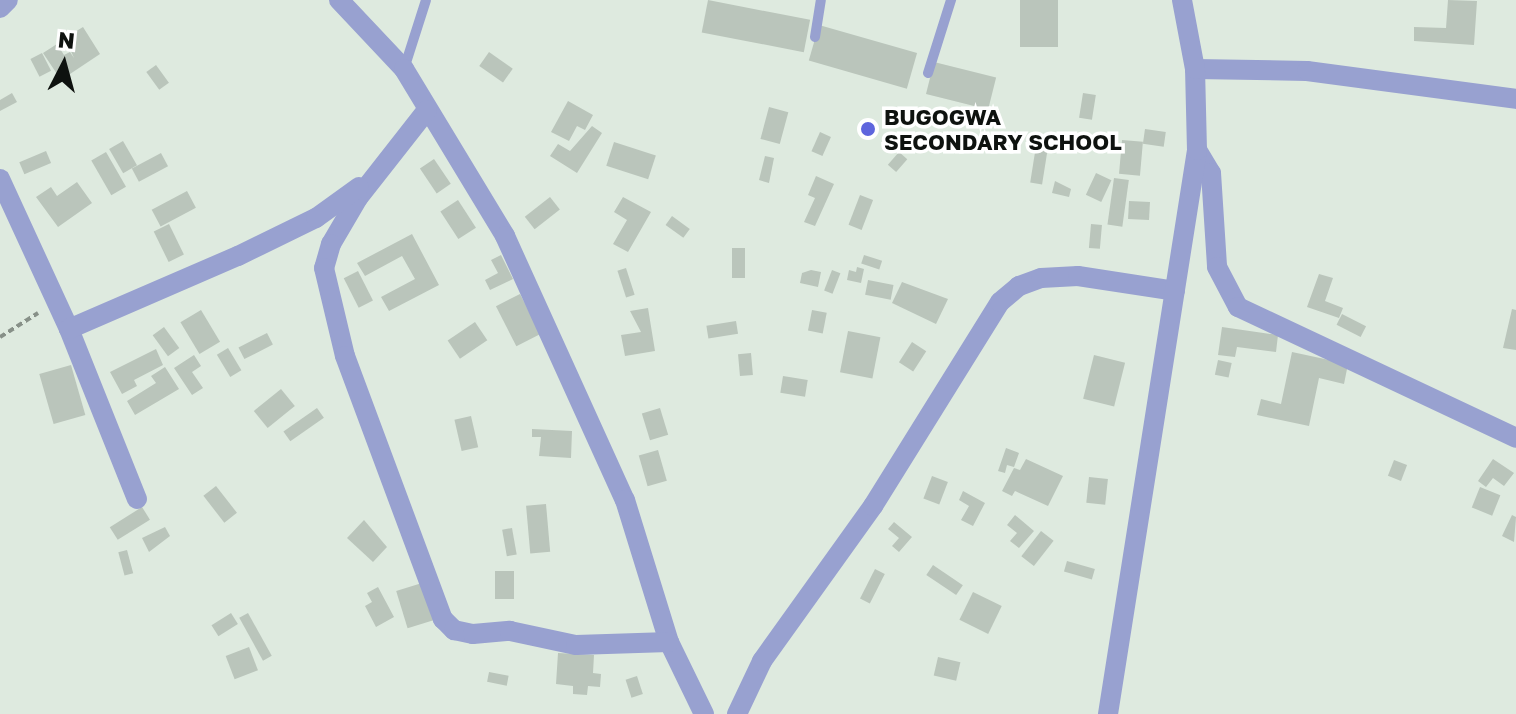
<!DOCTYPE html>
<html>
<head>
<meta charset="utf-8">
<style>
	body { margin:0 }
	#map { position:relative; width:1516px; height:714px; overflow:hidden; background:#deeadf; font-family:"Golos Text",sans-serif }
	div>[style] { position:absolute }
	.building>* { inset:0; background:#bac5bb; transform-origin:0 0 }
	.path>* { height:4px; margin-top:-2px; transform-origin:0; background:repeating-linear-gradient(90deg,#879088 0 6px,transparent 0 10px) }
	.service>* { height:10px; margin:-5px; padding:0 5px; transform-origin:5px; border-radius:5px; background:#98a1d0 }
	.minor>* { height:20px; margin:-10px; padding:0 10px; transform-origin:10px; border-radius:10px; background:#98a1d0 }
	.dots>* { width:22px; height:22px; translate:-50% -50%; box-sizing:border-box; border:4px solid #fff; border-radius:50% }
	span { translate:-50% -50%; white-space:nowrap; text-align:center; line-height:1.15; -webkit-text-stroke:7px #fff; paint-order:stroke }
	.poi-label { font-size:22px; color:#0e120f; font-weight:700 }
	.left { translate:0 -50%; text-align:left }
	.north { position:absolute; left:24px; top:24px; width:80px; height:80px; -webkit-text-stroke:6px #fff; paint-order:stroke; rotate:6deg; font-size:22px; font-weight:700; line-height:32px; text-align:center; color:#0e120f }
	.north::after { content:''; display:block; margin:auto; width:28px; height:36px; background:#0e120f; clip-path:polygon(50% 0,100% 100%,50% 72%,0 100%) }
</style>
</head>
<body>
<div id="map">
	<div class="building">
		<i style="left:708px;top:0;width:104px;height:33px;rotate:11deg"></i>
		<i style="left:1020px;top:0;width:38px;height:47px"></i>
		<i style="clip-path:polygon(1448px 0,1477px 1px,1474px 45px,1414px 41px,1414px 27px,1446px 28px)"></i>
		<i style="left:819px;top:25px;width:102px;height:37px;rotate:16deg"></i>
		<i style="clip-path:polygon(83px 27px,100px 54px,61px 80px,43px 53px,57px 44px,64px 55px,70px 52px,74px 58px,65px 38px)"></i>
		<i style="left:489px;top:52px;width:29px;height:17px;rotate:35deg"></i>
		<i style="left:42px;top:53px;width:20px;height:13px;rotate:63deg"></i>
		<i style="left:934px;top:62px;width:64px;height:33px;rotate:14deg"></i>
		<i style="left:156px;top:65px;width:22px;height:12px;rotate:54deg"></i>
		<i style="clip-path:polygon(12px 93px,17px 102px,0 111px,0 100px)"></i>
		<i style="left:1083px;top:93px;width:13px;height:25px;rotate:9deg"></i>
		<i style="clip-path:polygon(568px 101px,593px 115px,585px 130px,577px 126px,569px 141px,551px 132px)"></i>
		<i style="left:769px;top:107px;width:20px;height:33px;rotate:15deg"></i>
		<i style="clip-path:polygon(592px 126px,602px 133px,577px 173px,550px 156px,558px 144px,570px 151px)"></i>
		<i style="left:1145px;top:129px;width:21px;height:15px;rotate:8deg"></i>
		<i style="left:820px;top:132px;width:12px;height:21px;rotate:24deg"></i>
		<i style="left:1122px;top:140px;width:21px;height:34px;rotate:5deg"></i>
		<i style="left:123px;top:141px;width:28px;height:16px;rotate:60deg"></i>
		<i style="left:614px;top:142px;width:44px;height:25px;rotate:18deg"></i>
		<i style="left:1036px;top:146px;width:12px;height:37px;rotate:9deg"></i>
		<i style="left:46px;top:151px;width:13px;height:29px;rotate:67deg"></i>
		<i style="left:106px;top:152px;width:40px;height:17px;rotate:60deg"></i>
		<i style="left:899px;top:152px;width:11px;height:17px;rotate:41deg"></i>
		<i style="left:161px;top:153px;width:15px;height:33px;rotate:62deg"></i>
		<i style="clip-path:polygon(765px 156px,774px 158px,769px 183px,759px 180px)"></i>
		<i style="left:434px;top:159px;width:30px;height:17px;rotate:56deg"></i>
		<i style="left:1096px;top:173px;width:17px;height:24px;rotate:25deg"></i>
		<i style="clip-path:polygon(816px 176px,834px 184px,815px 226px,804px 222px,815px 198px,808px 195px)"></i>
		<i style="left:1114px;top:178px;width:15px;height:47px;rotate:8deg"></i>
		<i style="clip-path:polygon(1055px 181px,1071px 189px,1069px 197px,1052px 193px)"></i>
		<i style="clip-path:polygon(77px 182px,92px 203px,58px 227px,36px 197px,51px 187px,57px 196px)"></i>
		<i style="left:187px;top:191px;width:19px;height:40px;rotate:62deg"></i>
		<i style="left:860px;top:195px;width:14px;height:32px;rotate:21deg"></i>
		<i style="left:550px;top:197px;width:16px;height:32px;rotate:52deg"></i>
		<i style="clip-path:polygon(623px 197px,651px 212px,628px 252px,613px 244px,627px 220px,614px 212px)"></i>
		<i style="left:458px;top:200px;width:33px;height:21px;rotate:57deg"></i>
		<i style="left:1129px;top:201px;width:21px;height:18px;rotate:3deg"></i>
		<i style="left:672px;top:216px;width:22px;height:11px;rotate:36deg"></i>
		<i style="left:169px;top:224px;width:34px;height:17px;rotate:64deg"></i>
		<i style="left:1091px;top:224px;width:11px;height:24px;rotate:5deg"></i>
		<i style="clip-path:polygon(412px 234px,439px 285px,389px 311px,381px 297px,415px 279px,402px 256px,365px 276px,357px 263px)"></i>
		<i style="left:732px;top:248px;width:13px;height:30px"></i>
		<i style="clip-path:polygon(501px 255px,513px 279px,490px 290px,485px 280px,498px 273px,491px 260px)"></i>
		<i style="left:864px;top:255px;width:19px;height:9px;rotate:18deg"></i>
		<i style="clip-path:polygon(857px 267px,864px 269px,861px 283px,847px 280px,849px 270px,856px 272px)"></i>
		<i style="left:626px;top:268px;width:28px;height:9px;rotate:72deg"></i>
		<i style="clip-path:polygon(811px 270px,821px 272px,818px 287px,800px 283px,802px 273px)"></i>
		<i style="left:832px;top:270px;width:9px;height:22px;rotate:21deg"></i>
		<i style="left:358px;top:271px;width:33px;height:16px;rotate:63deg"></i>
		<i style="clip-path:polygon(1319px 274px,1333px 278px,1325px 301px,1343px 308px,1339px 318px,1307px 307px)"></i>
		<i style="left:868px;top:280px;width:26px;height:15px;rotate:11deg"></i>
		<i style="clip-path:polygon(902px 282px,948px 299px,936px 324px,892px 303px)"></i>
		<i style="left:520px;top:294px;width:45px;height:27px;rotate:63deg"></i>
		<i style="clip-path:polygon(648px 308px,655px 351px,625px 356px,621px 335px,641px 332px,630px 311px)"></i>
		<i style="clip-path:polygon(1512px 309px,1516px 310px,1516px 350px,1503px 348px)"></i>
		<i style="left:201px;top:310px;width:37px;height:24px;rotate:59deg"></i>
		<i style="left:812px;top:310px;width:15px;height:21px;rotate:11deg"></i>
		<i style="left:1342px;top:314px;width:27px;height:12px;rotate:27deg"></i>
		<i style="left:736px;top:321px;width:13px;height:30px;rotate:81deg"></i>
		<i style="left:475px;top:322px;width:22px;height:33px;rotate:56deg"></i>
		<i style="left:164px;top:327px;width:26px;height:14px;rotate:54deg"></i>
		<i style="clip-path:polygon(1222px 327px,1278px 335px,1276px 352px,1237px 347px,1235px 357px,1218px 355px)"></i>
		<i style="left:848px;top:331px;width:33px;height:42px;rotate:11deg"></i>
		<i style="left:267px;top:333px;width:13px;height:32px;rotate:63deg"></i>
		<i style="left:912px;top:342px;width:17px;height:24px;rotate:33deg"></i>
		<i style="left:228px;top:348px;width:26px;height:13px;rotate:59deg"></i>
		<i style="clip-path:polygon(156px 349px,163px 365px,134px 380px,137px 386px,122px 394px,110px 372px)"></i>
		<i style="clip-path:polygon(1292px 352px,1348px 364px,1344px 384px,1319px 378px,1309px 426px,1257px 415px,1261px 399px,1281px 404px)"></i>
		<i style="left:751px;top:353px;width:22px;height:13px;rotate:85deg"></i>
		<i style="clip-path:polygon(194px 355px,201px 366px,192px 372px,203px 388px,192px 395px,174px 368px)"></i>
		<i style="left:1094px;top:355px;width:32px;height:45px;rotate:14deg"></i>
		<i style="left:1218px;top:360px;width:14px;height:15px;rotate:12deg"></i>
		<i style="left:71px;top:365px;width:52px;height:33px;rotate:74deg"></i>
		<i style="clip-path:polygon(165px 367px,179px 389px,135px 415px,127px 401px,156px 383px,151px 376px)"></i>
		<i style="left:783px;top:376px;width:25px;height:17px;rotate:9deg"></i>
		<i style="left:281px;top:389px;width:22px;height:35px;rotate:51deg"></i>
		<i style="left:317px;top:408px;width:12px;height:41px;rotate:55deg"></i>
		<i style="left:660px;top:408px;width:28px;height:19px;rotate:73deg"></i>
		<i style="left:471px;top:416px;width:32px;height:17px;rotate:77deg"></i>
		<i style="clip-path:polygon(532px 429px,572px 431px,571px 458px,539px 456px,541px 437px,532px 437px)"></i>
		<i style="clip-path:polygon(1006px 448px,1019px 453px,1014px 467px,1007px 465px,1005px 473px,998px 471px)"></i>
		<i style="left:658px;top:450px;width:32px;height:20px;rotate:74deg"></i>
		<i style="clip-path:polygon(1026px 459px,1063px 476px,1048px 506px,1015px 491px,1012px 496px,1002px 491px,1014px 468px,1020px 470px)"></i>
		<i style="clip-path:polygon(1493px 459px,1514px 473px,1504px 486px,1493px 478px,1486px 487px,1478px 481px)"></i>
		<i style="left:1394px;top:460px;width:14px;height:17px;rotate:21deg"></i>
		<i style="left:932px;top:476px;width:17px;height:24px;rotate:21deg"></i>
		<i style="left:1089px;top:477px;width:19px;height:26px;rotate:6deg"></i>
		<i style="left:216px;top:486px;width:34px;height:16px;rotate:52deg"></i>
		<i style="left:1480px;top:487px;width:22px;height:22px;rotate:22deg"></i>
		<i style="clip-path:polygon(963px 491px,985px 503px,973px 526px,961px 520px,969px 506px,959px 500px)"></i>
		<i style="left:546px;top:504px;width:48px;height:20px;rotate:85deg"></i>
		<i style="left:142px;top:507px;width:15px;height:38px;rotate:58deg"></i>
		<i style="clip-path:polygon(1015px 515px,1034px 531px,1019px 548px,1010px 541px,1017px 533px,1007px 525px)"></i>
		<i style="clip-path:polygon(1512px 515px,1516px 517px,1514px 542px,1502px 536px)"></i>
		<i style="clip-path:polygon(364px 520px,387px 547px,373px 562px,347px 538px)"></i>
		<i style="clip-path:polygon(894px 522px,912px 537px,899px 552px,892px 546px,899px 538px,888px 529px)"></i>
		<i style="clip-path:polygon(165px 527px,170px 536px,149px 552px,142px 538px)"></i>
		<i style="left:512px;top:528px;width:27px;height:10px;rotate:80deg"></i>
		<i style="left:1041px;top:531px;width:16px;height:32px;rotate:38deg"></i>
		<i style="left:127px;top:550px;width:24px;height:9px;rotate:75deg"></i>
		<i style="left:1067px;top:561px;width:29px;height:11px;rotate:16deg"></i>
		<i style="left:933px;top:565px;width:36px;height:12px;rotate:34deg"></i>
		<i style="left:875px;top:569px;width:11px;height:33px;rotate:27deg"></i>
		<i style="left:495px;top:571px;width:19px;height:28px"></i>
		<i style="left:422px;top:583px;width:39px;height:27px;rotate:73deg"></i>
		<i style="clip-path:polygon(378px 587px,394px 617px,376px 627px,365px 606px,372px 602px,367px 593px)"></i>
		<i style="left:973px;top:592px;width:32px;height:31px;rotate:26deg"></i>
		<i style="left:231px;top:613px;width:13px;height:23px;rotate:58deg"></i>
		<i style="left:248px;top:613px;width:49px;height:10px;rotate:61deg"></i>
		<i style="left:249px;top:647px;width:25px;height:25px;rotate:69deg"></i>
		<i style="clip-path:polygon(558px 653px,594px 655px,593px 673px,601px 674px,600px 687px,588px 686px,587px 695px,573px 694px,573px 686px,556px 684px)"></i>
		<i style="left:938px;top:657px;width:23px;height:19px;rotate:13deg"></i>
		<i style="left:489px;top:672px;width:20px;height:10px;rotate:11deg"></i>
		<i style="left:637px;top:676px;width:19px;height:12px;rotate:72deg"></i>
	</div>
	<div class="path">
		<i style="left:0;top:337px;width:45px;rotate:-32.3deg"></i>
	</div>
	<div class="service">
		<i style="left:815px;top:37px;width:37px;rotate:-81deg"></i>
		<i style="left:404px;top:69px;width:72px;rotate:-72.3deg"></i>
		<i style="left:928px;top:73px;width:77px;rotate:-72.5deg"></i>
	</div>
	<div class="minor">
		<i style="left:339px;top:0;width:95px;rotate:46.7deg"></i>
		<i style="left:404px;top:69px;width:195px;rotate:58.8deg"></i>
		<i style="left:505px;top:236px;width:290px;rotate:65.6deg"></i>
		<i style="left:625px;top:500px;width:149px;rotate:72.8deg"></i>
		<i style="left:669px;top:642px;width:80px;rotate:64.1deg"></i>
		<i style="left:0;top:8px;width:11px;rotate:-45deg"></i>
		<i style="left:1195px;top:69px;width:112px;rotate:1deg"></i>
		<i style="left:1307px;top:71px;width:211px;rotate:7.6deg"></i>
		<i style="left:427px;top:110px;width:112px;rotate:128.1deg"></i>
		<i style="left:358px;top:198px;width:53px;rotate:120.4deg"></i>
		<i style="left:331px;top:244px;width:25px;rotate:106deg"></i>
		<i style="left:324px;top:268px;width:90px;rotate:76.6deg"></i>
		<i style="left:345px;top:356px;width:281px;rotate:69.6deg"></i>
		<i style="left:443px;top:619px;width:16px;rotate:45deg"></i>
		<i style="left:454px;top:630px;width:19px;rotate:12deg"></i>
		<i style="left:473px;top:634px;width:37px;rotate:-5deg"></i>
		<i style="left:510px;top:631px;width:67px;rotate:12deg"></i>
		<i style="left:576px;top:645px;width:93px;rotate:-1.8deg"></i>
		<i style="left:1197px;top:150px;width:27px;rotate:59deg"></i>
		<i style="left:1211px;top:173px;width:94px;rotate:86.3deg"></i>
		<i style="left:1217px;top:267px;width:45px;rotate:62.3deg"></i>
		<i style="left:1238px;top:307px;width:307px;rotate:25.2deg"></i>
		<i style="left:0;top:179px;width:165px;rotate:65.3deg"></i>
		<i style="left:69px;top:329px;width:183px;rotate:68.2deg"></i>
		<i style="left:69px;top:329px;width:184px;rotate:-23.4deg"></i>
		<i style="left:238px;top:256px;width:87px;rotate:-26deg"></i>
		<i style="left:316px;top:218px;width:53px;rotate:-35.8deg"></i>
		<i style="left:737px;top:714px;width:59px;rotate:-64.7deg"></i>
		<i style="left:762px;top:661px;width:191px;rotate:-54.4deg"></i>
		<i style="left:873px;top:506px;width:240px;rotate:-58.1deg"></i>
		<i style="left:1000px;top:302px;width:25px;rotate:-40deg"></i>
		<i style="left:1019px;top:286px;width:23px;rotate:-20deg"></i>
		<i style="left:1041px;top:278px;width:37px;rotate:-3deg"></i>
		<i style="left:1078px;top:276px;width:98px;rotate:8.8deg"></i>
		<i style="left:1108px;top:714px;width:571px;rotate:-81.03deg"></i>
		<i style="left:1197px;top:150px;width:81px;rotate:-91.4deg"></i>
		<i style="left:1195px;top:69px;width:70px;rotate:-100.7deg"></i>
	</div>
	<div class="dots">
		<i style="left:868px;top:129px;background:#5e65dd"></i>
	</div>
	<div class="poi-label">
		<span class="left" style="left:884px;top:129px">BUGOGWA<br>SECONDARY SCHOOL</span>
	</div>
	<div class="north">N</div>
</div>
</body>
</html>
